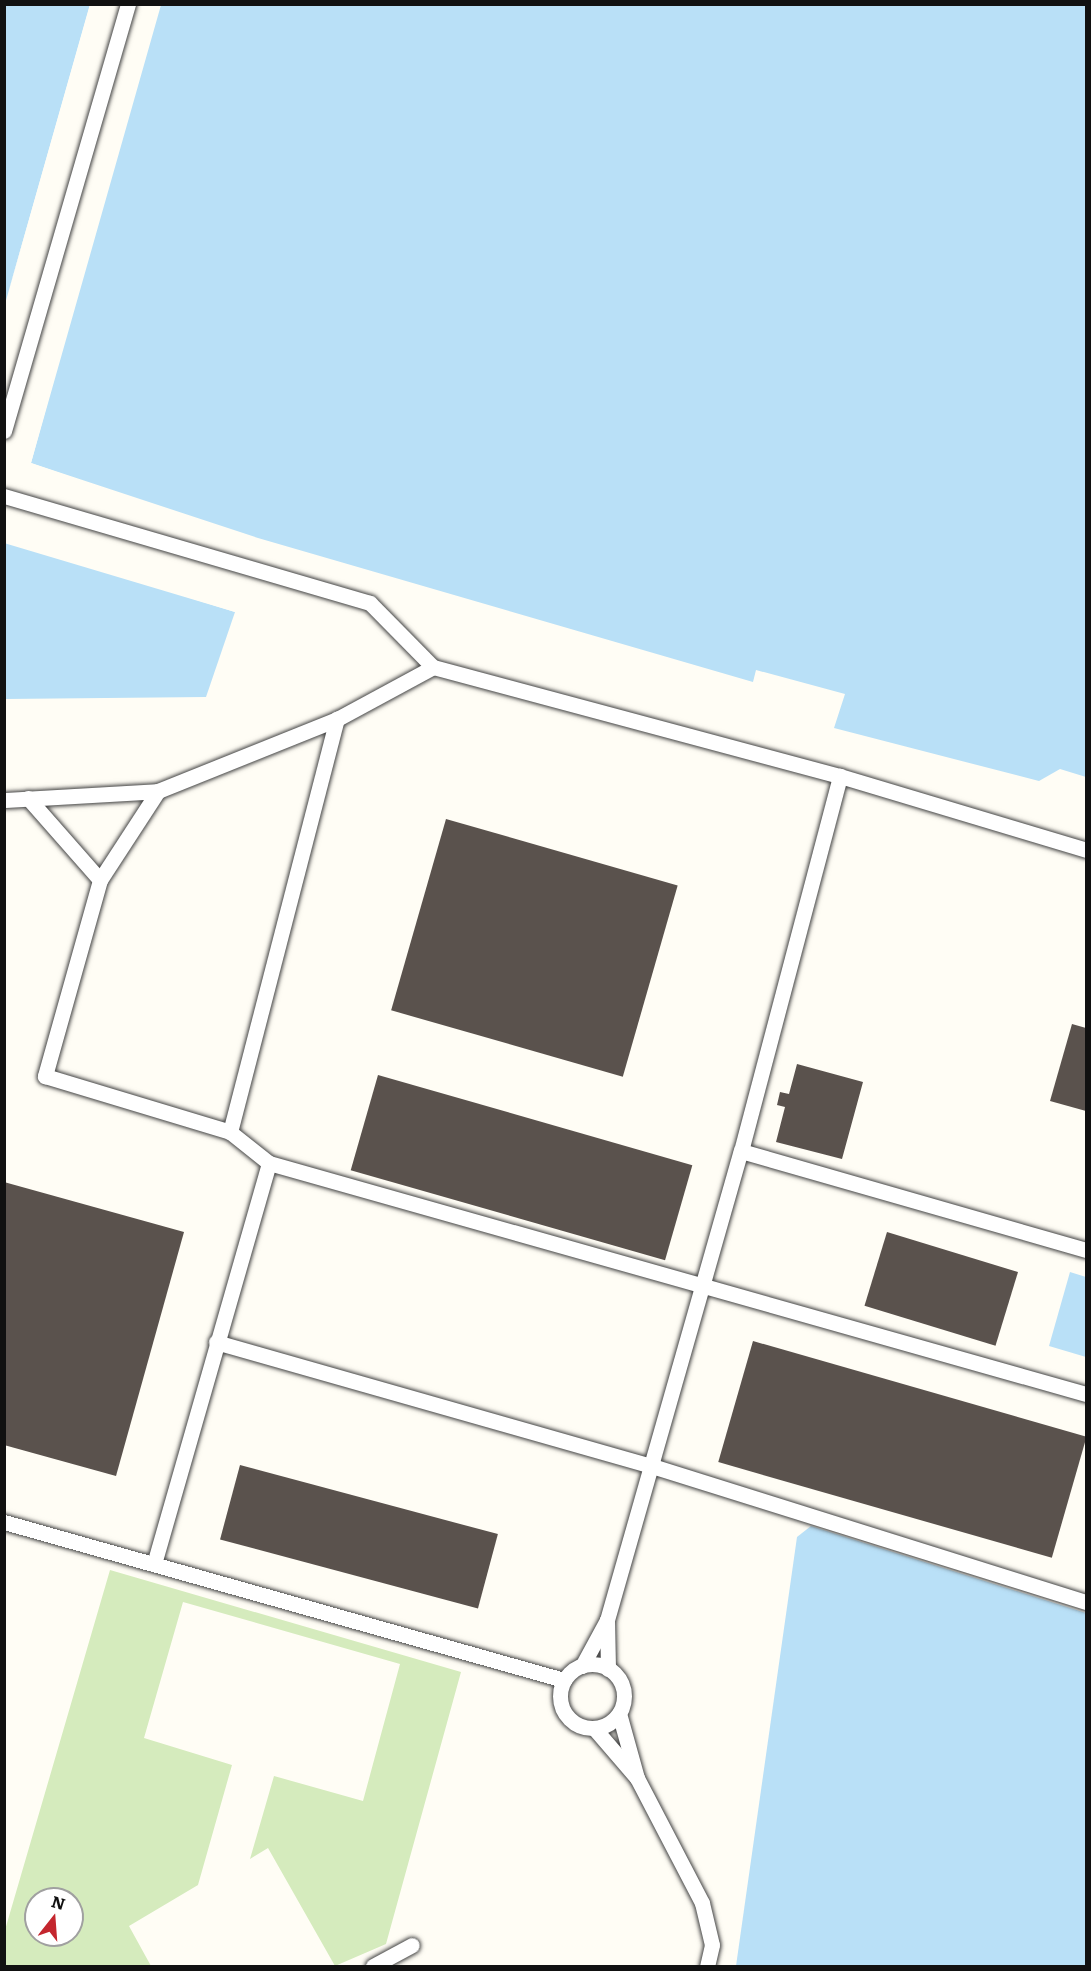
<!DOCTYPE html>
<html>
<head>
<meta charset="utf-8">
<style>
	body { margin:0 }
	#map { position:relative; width:1091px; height:1971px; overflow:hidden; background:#fffdf5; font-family:Literata,serif }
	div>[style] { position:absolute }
	.green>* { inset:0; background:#d5ebbd }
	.water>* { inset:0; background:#b9e0f7 }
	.pier>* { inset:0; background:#fffdf5 }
	.building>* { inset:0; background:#5a524d; transform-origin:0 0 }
	.roads { filter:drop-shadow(0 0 2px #444) drop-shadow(0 0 2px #444) }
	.service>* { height:15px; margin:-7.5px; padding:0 7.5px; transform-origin:7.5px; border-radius:7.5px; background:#fff }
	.service>.ring { margin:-7.5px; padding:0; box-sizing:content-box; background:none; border:15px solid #fff; border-radius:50% }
	span { translate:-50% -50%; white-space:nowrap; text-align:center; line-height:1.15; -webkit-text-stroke:6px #fff; paint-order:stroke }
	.frame { position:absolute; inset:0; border:6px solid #111; pointer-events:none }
	.north { position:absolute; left:24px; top:1887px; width:60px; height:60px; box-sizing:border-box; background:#fff; border:2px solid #a0a0a0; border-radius:50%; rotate:17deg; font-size:16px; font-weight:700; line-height:24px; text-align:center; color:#111 }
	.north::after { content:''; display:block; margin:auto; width:21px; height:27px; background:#c4262e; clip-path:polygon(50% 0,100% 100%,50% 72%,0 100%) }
</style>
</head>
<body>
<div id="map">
	<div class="green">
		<i style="clip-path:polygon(evenodd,110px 1570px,461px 1672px,386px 1944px,335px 1966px,268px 1848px,250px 1859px,274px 1776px,363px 1801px,400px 1664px,183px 1602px,144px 1738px,232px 1765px,198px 1885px,129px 1926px,151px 1966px,5px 1966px,5px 1930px,110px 1570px,36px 1899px,72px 1899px,72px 1935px,36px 1935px,36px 1899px)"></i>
	</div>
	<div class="water">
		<i style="clip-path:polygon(5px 4px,90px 5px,5px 304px,4px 5px)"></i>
		<i style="clip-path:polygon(161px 5px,1086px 5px,1086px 777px,1060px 769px,1039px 781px,834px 728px,845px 694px,756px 670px,753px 682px,258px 538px,31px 463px)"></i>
		<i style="clip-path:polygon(4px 543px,235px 612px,206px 697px,5px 699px)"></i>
		<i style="clip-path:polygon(1070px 1272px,1086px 1277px,1086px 1357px,1049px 1346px)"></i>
		<i style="clip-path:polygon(811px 1526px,1086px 1613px,1086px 1966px,736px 1966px,797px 1537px)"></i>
	</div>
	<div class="pier">
		<i style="clip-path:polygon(90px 4px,93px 5px,4px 307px,5px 304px)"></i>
		<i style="clip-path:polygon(157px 4px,31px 463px,257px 541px,28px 464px)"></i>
		<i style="clip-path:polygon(4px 540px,5px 540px,236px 609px,235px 612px)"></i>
	</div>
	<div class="building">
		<i style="left:446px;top:819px;width:241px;height:199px;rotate:16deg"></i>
		<i style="clip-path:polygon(1072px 1024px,1086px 1028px,1086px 1111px,1050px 1101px)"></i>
		<i style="clip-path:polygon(797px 1064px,863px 1082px,842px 1159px,776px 1142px,785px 1107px,777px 1105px,780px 1092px,789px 1094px)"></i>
		<i style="left:378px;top:1075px;width:327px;height:99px;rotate:16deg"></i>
		<i style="clip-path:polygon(4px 1182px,184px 1232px,116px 1476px,4px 1445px)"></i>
		<i style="left:887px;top:1232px;width:137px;height:77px;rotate:17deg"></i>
		<i style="left:753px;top:1341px;width:347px;height:126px;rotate:16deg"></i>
		<i style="left:240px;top:1465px;width:267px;height:77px;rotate:15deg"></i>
	</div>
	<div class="roads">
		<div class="service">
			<i style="left:4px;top:431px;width:445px;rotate:-73.8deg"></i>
			<i style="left:4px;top:496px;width:381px;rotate:16.3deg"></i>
			<i style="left:370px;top:603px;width:90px;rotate:45.5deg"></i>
			<i style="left:433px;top:667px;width:421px;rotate:15deg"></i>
			<i style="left:840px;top:776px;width:257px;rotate:16.7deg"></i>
			<i style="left:158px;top:791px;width:106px;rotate:123.1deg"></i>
			<i style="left:100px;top:880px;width:204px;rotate:105.7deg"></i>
			<i style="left:45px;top:1076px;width:193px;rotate:16.8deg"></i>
			<i style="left:230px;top:1132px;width:50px;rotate:38.5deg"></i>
			<i style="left:269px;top:1163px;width:849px;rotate:15.79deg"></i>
			<i style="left:28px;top:798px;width:109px;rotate:48.7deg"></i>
			<i style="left:4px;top:800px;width:154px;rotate:-3.3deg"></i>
			<i style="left:158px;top:791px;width:193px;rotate:-21.9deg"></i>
			<i style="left:337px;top:719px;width:109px;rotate:-28.4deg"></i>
			<i style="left:230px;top:1132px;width:427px;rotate:-75.5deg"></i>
			<i style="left:741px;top:1151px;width:359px;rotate:16deg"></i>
			<i style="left:216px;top:1342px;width:453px;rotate:15.9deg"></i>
			<i style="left:652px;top:1466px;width:455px;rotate:17.4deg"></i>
			<i style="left:4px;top:1522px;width:582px;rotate:15.76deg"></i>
			<i style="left:154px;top:1564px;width:417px;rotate:-74deg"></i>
			<i style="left:607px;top:1620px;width:488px;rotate:-74.1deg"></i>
			<i style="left:741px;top:1151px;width:388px;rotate:-75.2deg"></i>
			<i class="ring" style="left:560px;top:1664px;width:49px;height:49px"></i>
			<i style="left:582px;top:1666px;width:52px;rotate:-61.5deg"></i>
			<i style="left:607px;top:1620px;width:49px;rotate:88.8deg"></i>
			<i style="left:594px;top:1728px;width:66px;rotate:49.3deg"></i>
			<i style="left:637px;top:1778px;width:67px;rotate:-105.5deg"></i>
			<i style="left:637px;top:1778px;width:141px;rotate:62.5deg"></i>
			<i style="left:702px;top:1903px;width:43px;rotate:76.6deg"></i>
			<i style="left:712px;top:1945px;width:22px;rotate:103deg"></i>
			<i style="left:373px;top:1966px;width:44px;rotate:-28.3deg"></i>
		</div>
	</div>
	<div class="frame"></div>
	<div class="north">N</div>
</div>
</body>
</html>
